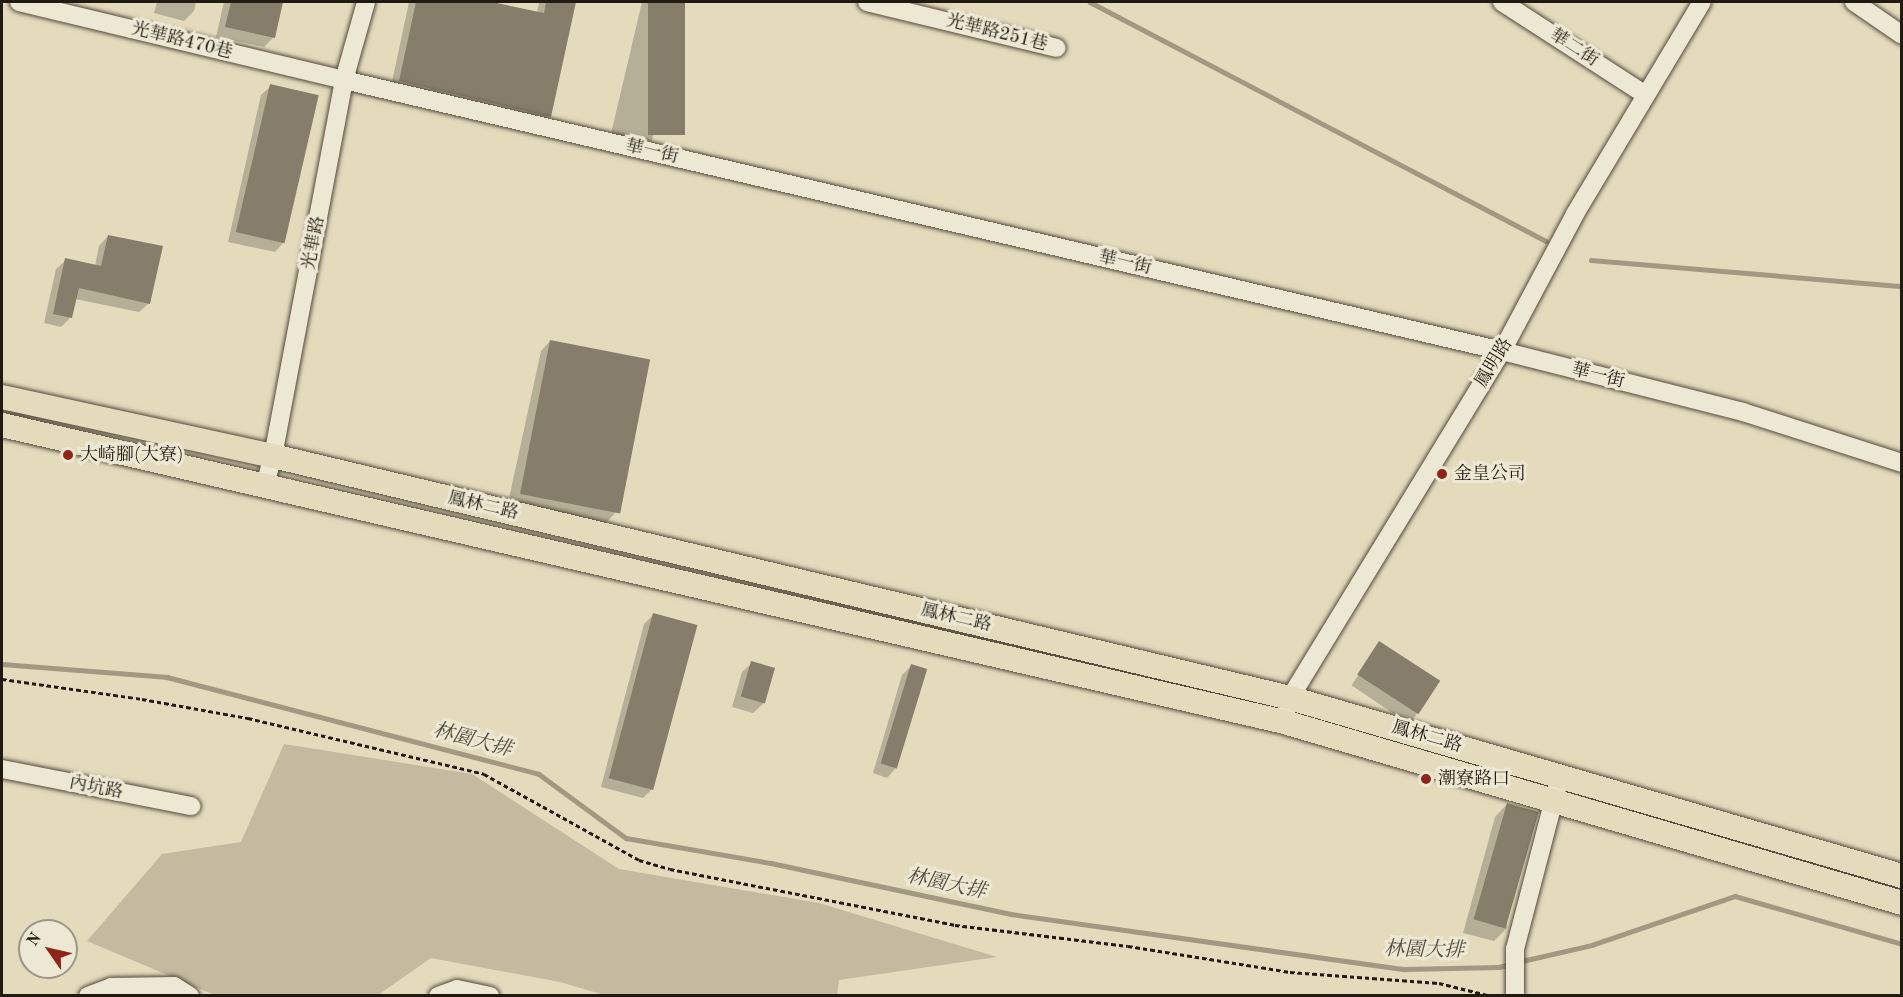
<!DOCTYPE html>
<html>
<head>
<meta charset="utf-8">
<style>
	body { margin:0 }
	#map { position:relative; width:1903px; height:997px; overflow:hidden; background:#e4dbbd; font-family:"Old Standard TT","Noto Serif TC",serif }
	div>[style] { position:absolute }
	.green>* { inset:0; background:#c3baa0 }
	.shadow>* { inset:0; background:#0003; transform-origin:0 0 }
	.stream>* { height:4.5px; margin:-2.25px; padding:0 2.25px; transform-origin:2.25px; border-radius:2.25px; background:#a29982 }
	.building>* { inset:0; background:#867e6a; transform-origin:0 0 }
	.path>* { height:3px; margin-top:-1.5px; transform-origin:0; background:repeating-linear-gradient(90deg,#211a10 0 4.5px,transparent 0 7.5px) }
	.roads { filter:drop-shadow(0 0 2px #524a3b) drop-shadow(0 0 2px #524a3b) }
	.minor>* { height:18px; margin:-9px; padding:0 9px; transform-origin:9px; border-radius:9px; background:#ede8d4 }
	.major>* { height:24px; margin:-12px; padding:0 12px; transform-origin:12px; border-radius:12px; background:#e4dbbd }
	.dots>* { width:16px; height:16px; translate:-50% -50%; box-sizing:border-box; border:3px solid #ede8d4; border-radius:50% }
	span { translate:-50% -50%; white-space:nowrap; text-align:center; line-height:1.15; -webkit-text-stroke:6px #ede8d4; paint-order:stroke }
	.street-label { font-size:18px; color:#211a10 }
	.poi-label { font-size:18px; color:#211a10 }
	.left { translate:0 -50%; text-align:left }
	.water-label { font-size:20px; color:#554d3e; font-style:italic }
	.frame { position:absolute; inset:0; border:3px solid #211a10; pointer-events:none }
	.north { position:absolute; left:18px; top:919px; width:60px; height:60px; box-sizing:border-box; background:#ede8d4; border:2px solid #9b9686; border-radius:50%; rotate:304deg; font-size:16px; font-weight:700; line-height:24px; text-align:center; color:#211a10 }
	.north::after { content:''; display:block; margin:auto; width:21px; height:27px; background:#8f2418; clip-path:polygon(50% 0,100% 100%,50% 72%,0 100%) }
</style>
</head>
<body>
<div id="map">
	<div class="green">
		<i style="clip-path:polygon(284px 744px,472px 774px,619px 869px,819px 903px,997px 957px,839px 980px,837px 996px,604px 995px,560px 982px,431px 958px,378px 995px,217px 996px,87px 941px,162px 854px,241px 842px)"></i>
	</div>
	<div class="shadow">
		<i style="clip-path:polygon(157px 2px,196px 2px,194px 11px,184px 21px,154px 13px)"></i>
		<i style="clip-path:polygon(224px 2px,282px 2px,274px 37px,264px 47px,216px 37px)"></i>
		<i style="clip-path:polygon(409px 2px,485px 2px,537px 13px,539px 2px,575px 2px,550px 116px,541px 126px,390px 91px)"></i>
		<i style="clip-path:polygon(642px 2px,683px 2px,652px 140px,642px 150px,609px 142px)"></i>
		<i style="clip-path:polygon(271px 86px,284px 242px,275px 252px,228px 242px,261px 95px)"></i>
		<i style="clip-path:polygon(108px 236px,149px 303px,139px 312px,75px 299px,71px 317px,61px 327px,44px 323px,56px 269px,66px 260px,95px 266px,99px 246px)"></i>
		<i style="clip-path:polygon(550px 341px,615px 513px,606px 523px,508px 503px,541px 351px)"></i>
		<i style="clip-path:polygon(653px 615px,652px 789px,643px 798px,601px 787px,644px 624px)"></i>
		<i style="left:1380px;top:643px;width:70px;height:51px;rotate:34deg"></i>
		<i style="clip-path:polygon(752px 663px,763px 704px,753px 713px,732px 707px,742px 672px)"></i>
		<i style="clip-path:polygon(911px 666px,896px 768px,887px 778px,873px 773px,902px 675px)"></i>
		<i style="clip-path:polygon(1507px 804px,1507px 928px,1494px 941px,1463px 933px,1495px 817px)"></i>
	</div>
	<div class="stream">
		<i style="left:1090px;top:2px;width:515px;rotate:27.66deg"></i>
		<i style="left:1591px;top:260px;width:312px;rotate:4.8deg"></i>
		<i style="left:2px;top:664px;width:166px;rotate:4.5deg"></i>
		<i style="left:167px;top:677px;width:384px;rotate:14.6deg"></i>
		<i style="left:539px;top:774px;width:108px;rotate:36.3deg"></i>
		<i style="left:626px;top:838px;width:147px;rotate:9.8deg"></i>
		<i style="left:771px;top:863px;width:245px;rotate:12deg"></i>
		<i style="left:1011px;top:914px;width:397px;rotate:8deg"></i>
		<i style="left:1404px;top:969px;width:95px;rotate:-1.2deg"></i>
		<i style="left:1499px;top:967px;width:11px;rotate:-15deg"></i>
		<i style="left:1518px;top:962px;width:76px;rotate:-12.9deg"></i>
		<i style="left:1592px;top:945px;width:151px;rotate:-18.9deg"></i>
		<i style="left:1735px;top:896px;width:174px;rotate:16deg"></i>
	</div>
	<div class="building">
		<i style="clip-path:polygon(231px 2px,283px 2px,275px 38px,225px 27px)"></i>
		<i style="clip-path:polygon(416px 2px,492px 2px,544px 13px,546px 2px,576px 2px,551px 117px,399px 81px)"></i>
		<i style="left:648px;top:2px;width:37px;height:133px"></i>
		<i style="left:270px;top:84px;width:50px;height:152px;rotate:13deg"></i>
		<i style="clip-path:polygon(108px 235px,163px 246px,150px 304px,79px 288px,72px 318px,53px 314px,65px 258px,101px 266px)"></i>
		<i style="left:550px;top:340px;width:102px;height:157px;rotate:11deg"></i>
		<i style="left:653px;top:613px;width:46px;height:171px;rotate:15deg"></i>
		<i style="left:1379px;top:641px;width:73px;height:40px;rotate:33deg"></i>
		<i style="left:751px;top:661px;width:25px;height:37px;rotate:16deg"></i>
		<i style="left:911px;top:664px;width:17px;height:104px;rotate:17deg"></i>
		<i style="left:1507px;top:803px;width:33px;height:121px;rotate:16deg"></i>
	</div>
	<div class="path">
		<i style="left:2px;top:679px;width:141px;rotate:8.1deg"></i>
		<i style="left:142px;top:699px;width:108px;rotate:10.2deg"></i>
		<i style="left:248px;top:718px;width:243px;rotate:13.3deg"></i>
		<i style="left:484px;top:774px;width:177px;rotate:29deg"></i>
		<i style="left:639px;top:860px;width:32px;rotate:16deg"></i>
		<i style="left:670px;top:869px;width:290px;rotate:11.1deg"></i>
		<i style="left:955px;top:925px;width:174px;rotate:6.9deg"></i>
		<i style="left:1128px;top:946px;width:164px;rotate:9.1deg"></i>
		<i style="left:1290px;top:972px;width:149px;rotate:4.2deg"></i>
		<i style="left:1439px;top:983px;width:54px;rotate:14deg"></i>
	</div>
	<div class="roads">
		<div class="minor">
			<i style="left:19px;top:2px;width:334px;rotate:13.5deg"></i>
			<i style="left:344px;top:80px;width:1189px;rotate:13.17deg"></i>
			<i style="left:1502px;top:351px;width:249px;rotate:14.2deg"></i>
			<i style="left:1743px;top:412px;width:167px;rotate:17.8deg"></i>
			<i style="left:867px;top:2px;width:195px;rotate:13.6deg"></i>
			<i style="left:1502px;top:2px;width:171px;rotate:32.9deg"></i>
			<i style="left:1854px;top:2px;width:58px;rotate:34.5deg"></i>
			<i style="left:265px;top:485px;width:30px;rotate:-75deg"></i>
			<i style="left:273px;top:456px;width:383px;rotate:-79.3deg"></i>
			<i style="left:344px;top:80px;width:81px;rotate:-74.2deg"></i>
			<i style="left:1287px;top:709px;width:11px;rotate:-75deg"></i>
			<i style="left:1290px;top:698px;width:407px;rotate:-58.6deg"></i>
			<i style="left:1502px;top:351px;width:155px;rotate:-61.9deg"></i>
			<i style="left:1575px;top:214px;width:247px;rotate:-59.1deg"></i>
			<i style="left:2px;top:769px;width:193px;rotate:11.1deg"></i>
			<i style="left:88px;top:996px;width:25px;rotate:-21deg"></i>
			<i style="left:111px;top:987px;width:63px;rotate:-0.9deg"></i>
			<i style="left:174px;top:986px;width:19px;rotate:32deg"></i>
			<i style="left:438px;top:996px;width:20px;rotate:-20deg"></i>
			<i style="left:457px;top:989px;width:34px;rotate:12deg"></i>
			<i style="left:1515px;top:996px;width:47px;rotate:-90deg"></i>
			<i style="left:1515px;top:949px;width:166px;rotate:-75.4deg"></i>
		</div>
		<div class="major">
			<i style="left:2px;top:397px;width:277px;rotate:12.3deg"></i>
			<i style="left:273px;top:456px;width:1045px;rotate:13.38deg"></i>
			<i style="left:1290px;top:698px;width:637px;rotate:16.22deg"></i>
			<i style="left:2px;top:425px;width:1316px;rotate:13.04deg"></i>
			<i style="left:1284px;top:722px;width:644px;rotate:16.32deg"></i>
		</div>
	</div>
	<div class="dots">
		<i style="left:68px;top:455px;background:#8f2418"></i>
		<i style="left:1442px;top:474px;background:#8f2418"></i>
		<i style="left:1426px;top:779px;background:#8f2418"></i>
	</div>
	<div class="street-label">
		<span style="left:997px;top:33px;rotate:14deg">光華路251巷</span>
		<span style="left:182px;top:41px;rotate:14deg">光華路470巷</span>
		<span style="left:1574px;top:48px;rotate:33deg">華二街</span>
		<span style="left:652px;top:152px;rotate:13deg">華一街</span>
		<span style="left:314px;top:243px;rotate:-79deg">光華路</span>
		<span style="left:1125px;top:263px;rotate:13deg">華一街</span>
		<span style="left:1494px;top:363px;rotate:-59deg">鳳明路</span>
		<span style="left:1598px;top:376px;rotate:14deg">華一街</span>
		<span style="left:483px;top:506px;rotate:13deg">鳳林二路</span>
		<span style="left:956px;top:618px;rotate:13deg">鳳林二路</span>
		<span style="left:1427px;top:737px;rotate:16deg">鳳林二路</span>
		<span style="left:96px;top:788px;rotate:11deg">內坑路</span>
	</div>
	<div class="poi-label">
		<span class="left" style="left:80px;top:455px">大崎腳(大寮)</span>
		<span class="left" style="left:1454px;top:474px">金皇公司</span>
		<span class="left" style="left:1438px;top:779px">潮寮路口</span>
	</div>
	<div class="water-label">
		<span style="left:472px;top:741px;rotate:15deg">林園大排</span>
		<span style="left:946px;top:885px;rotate:12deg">林園大排</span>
		<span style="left:1424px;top:951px;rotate:1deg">林園大排</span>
	</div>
	<div class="frame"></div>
	<div class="north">N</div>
</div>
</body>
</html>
